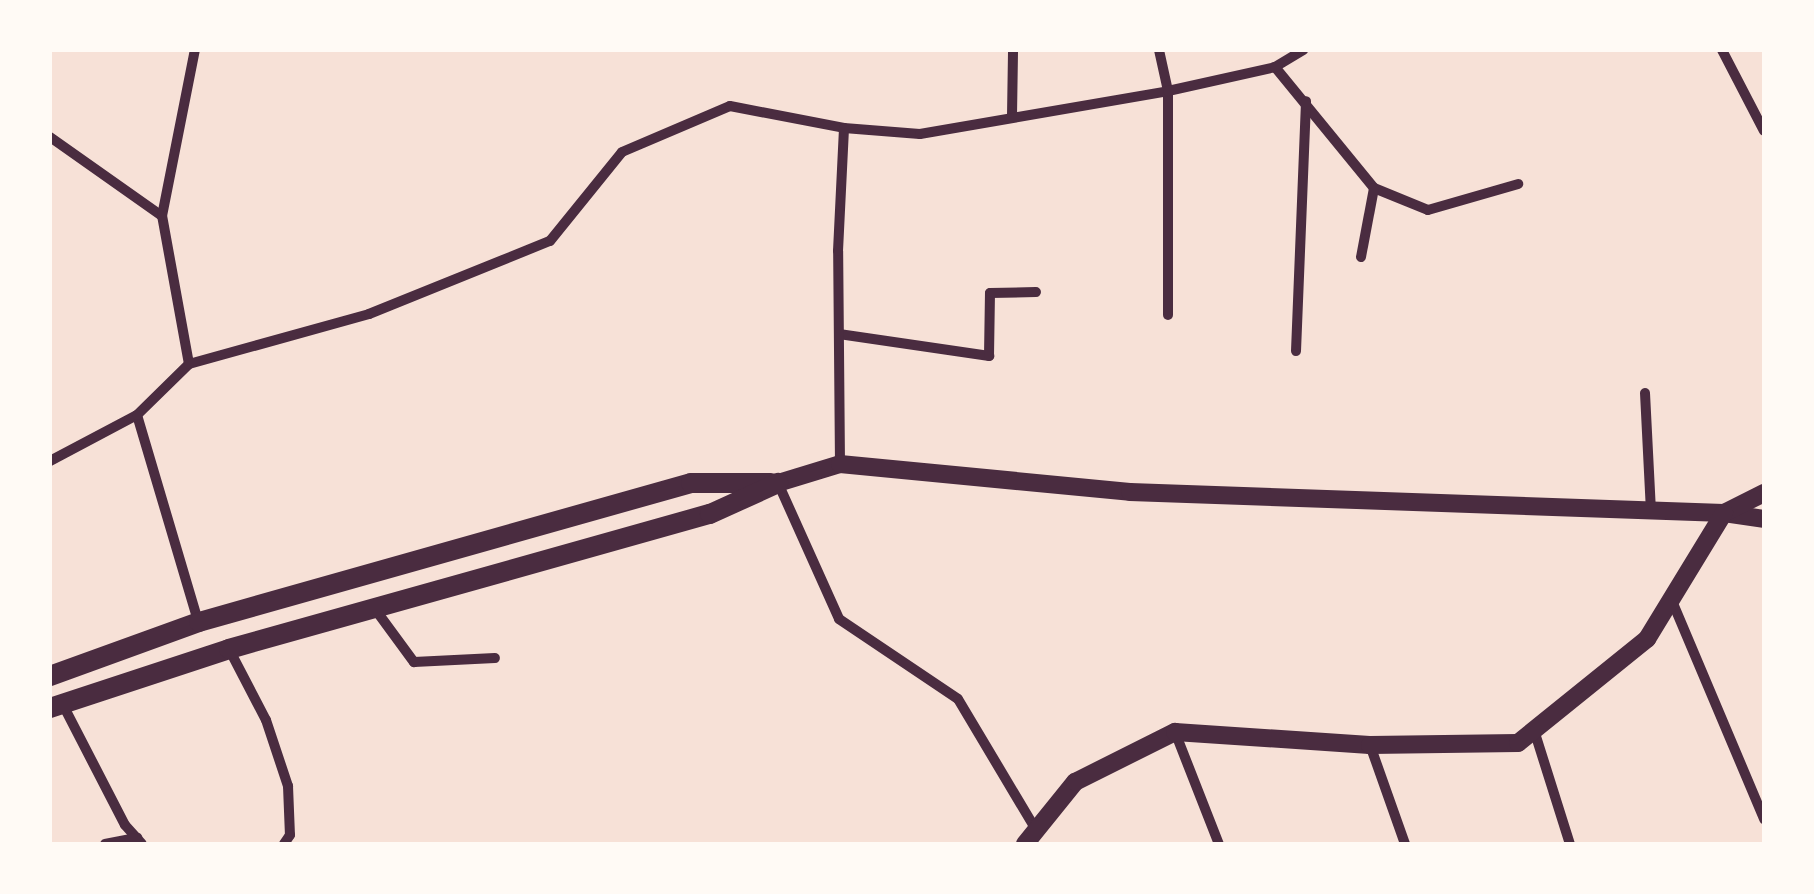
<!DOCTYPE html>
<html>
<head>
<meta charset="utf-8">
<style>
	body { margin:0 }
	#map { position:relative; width:1814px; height:894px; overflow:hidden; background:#f7e1d7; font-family:"DejaVu Sans",sans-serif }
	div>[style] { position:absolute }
	.minor>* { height:10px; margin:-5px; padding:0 5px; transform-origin:5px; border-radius:5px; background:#4a2c40 }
	.tertiary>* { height:18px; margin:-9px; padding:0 9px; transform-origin:9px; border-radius:9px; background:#4a2c40 }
	.secondary>* { height:20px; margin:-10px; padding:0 10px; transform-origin:10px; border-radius:10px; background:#4a2c40 }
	span { translate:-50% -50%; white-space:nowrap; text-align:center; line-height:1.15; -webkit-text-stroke:10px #fffaf5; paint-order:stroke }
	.frame { position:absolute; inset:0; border:52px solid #fffaf5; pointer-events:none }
</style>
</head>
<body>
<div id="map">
	<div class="minor">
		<i style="left:1159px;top:50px;width:42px;rotate:77.6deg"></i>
		<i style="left:1168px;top:91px;width:224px;rotate:90deg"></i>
		<i style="left:1722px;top:50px;width:91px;rotate:62.6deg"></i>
		<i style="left:1275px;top:67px;width:156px;rotate:50.7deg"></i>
		<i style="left:1374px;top:188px;width:58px;rotate:22.2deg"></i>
		<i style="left:1428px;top:210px;width:94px;rotate:-16.1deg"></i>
		<i style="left:1012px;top:116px;width:66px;rotate:-89.1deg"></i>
		<i style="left:50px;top:137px;width:137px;rotate:35.2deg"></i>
		<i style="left:1361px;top:257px;width:70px;rotate:-79.3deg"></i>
		<i style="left:839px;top:334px;width:152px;rotate:8.3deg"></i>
		<i style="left:989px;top:356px;width:63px;rotate:-89.1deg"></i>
		<i style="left:990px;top:293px;width:46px;rotate:-1.2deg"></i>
		<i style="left:1296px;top:351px;width:250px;rotate:-87.7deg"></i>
		<i style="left:189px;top:364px;width:150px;rotate:-100.3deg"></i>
		<i style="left:162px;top:216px;width:169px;rotate:-78.8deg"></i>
		<i style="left:1645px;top:393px;width:118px;rotate:87.1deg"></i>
		<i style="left:137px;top:415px;width:215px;rotate:73.5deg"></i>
		<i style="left:50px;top:461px;width:98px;rotate:-27.9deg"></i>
		<i style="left:137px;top:415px;width:73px;rotate:-44.4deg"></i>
		<i style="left:189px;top:364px;width:187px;rotate:-15.5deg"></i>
		<i style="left:369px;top:314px;width:195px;rotate:-22deg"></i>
		<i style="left:550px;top:241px;width:114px;rotate:-51deg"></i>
		<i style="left:622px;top:152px;width:117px;rotate:-23.1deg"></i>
		<i style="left:730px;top:106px;width:116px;rotate:10.9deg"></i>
		<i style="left:844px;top:128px;width:76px;rotate:4.5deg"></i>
		<i style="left:920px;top:134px;width:252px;rotate:-9.8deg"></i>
		<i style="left:1168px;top:91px;width:110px;rotate:-12.6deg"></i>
		<i style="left:1275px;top:67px;width:33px;rotate:-31deg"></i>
		<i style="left:840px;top:464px;width:213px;rotate:-90.5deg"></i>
		<i style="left:838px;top:251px;width:123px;rotate:-87.2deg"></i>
		<i style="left:778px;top:483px;width:149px;rotate:65.8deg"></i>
		<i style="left:839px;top:619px;width:143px;rotate:33.9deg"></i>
		<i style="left:958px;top:699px;width:152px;rotate:59.2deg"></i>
		<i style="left:1672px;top:601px;width:237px;rotate:67.1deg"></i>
		<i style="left:375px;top:609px;width:66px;rotate:53.7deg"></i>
		<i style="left:414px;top:662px;width:81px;rotate:-2.8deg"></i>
		<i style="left:229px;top:649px;width:80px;rotate:62.5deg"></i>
		<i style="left:266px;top:720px;width:70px;rotate:71.6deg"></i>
		<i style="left:288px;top:786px;width:49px;rotate:87.7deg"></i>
		<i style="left:290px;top:835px;width:11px;rotate:124deg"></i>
		<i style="left:62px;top:703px;width:137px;rotate:62.7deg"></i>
		<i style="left:125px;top:825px;width:25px;rotate:48deg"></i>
		<i style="left:1534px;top:730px;width:120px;rotate:72.5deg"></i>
		<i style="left:1175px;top:732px;width:120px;rotate:68.6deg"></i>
		<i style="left:1370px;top:745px;width:105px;rotate:70.5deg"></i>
		<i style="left:105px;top:844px;width:33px;rotate:-11deg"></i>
	</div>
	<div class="tertiary">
		<i style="left:778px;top:483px;width:65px;rotate:-17deg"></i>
		<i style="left:840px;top:464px;width:291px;rotate:5.5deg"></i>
		<i style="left:1130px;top:492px;width:594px;rotate:2.02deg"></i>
		<i style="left:1724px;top:513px;width:40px;rotate:8.5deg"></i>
		<i style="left:1724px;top:513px;width:45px;rotate:-26.6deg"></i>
		<i style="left:1025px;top:844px;width:80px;rotate:-51.1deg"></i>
		<i style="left:1075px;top:782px;width:112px;rotate:-26.6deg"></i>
		<i style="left:1175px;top:732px;width:195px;rotate:3.8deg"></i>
		<i style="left:1370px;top:745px;width:148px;rotate:-0.8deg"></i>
		<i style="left:1518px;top:743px;width:166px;rotate:-38.9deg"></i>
		<i style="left:1647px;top:639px;width:148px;rotate:-58.6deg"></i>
	</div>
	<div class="secondary">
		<i style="left:50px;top:676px;width:158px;rotate:-19.9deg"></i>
		<i style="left:199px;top:622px;width:511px;rotate:-15.78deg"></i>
		<i style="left:691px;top:483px;width:80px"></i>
		<i style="left:50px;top:708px;width:188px;rotate:-18.2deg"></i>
		<i style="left:229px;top:649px;width:500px;rotate:-15.7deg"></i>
		<i style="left:710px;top:514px;width:75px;rotate:-24.5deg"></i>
	</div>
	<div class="frame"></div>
</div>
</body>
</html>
